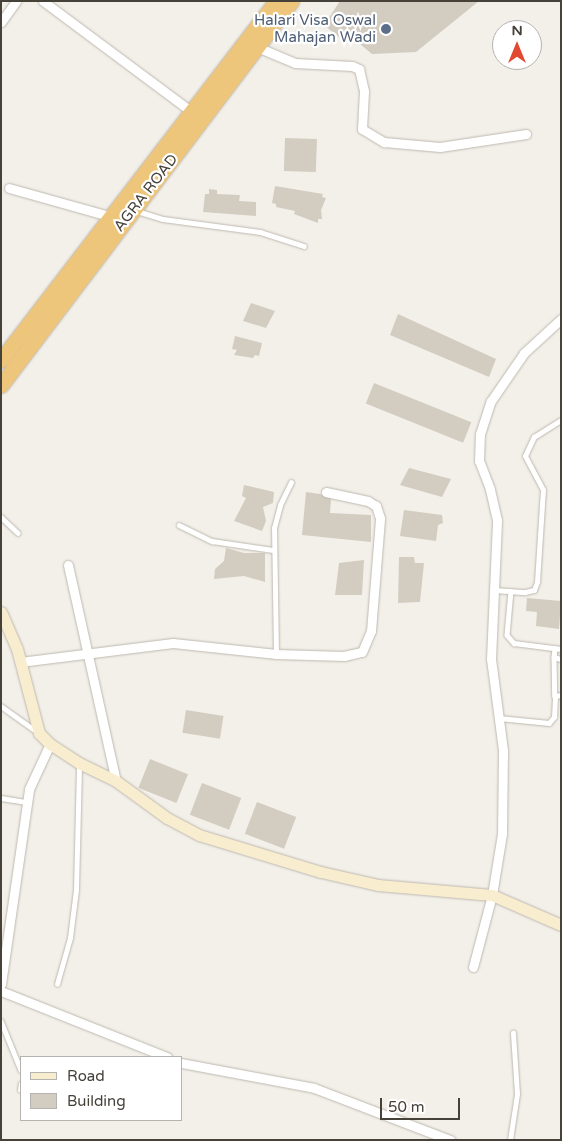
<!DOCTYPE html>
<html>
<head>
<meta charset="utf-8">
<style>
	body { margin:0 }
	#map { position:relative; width:562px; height:1141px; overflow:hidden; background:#f3f0ea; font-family:"Varela Round",sans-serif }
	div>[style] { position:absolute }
	.building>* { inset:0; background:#d3ccc1; transform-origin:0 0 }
	.roads { filter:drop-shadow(0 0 1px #beb8ae) drop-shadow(0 0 1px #beb8ae) }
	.lane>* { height:4.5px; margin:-2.25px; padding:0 2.25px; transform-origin:2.25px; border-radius:2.25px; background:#fff }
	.street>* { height:9px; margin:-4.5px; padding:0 4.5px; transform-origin:4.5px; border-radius:4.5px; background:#fff }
	.secondary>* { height:11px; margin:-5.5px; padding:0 5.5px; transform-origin:5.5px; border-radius:5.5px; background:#f9edcf }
	.highway>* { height:15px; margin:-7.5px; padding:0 7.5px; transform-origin:7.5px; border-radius:7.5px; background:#edc57b }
	.dots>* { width:14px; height:14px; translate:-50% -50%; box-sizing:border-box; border:2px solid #fff; border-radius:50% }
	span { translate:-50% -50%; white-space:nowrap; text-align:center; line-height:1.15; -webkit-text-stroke:4.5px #fff; paint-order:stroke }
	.service-label { font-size:15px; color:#4e5e75 }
	.right { translate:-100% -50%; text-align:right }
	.street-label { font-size:15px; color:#464139 }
	.frame { position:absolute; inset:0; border:2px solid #464139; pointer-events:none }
	.legend { position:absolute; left:20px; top:1056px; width:162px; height:65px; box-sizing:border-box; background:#fff; border:1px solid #b5b3b0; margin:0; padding:6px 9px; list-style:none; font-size:15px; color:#464139 }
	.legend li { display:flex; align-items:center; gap:10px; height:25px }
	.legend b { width:25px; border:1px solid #b5b3b0 }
	.north { position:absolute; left:492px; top:20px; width:50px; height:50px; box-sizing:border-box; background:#fff; border:1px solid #b5b3b0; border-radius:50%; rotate:0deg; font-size:14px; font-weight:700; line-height:20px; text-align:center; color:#464139 }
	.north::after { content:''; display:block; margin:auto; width:18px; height:22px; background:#e14933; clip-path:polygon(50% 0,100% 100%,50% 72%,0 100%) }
	.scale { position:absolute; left:380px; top:1098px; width:80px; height:22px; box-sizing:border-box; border:2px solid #464139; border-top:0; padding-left:6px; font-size:15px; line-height:18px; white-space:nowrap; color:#464139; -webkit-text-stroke:4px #fff; paint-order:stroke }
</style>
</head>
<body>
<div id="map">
	<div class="building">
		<i style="clip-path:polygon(340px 1px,479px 1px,416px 52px,372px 54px,348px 34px,340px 38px,324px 25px)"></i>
		<i style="left:285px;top:138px;width:32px;height:33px;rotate:2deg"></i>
		<i style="clip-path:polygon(275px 186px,323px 194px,322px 197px,326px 198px,321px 210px,322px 219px,318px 219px,318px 223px,294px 214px,295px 211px,276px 207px,276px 204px,272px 203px)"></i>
		<i style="clip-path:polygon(209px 189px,217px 190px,217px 194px,240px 195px,239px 201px,256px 202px,256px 216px,203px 212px,205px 194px,209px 194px)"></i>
		<i style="clip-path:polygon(251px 303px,275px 311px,266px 328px,243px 321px)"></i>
		<i style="clip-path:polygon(398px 314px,496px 359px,489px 377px,390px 335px)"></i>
		<i style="clip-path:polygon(235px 336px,262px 343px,259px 356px,255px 355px,253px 358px,234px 355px,237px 350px,232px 349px)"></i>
		<i style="left:374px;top:383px;width:105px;height:22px;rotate:22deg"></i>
		<i style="clip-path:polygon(409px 468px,451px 479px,442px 497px,400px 485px)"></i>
		<i style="clip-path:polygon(244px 485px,274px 492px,273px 503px,263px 507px,266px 521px,262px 531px,234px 521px,246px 498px,242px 496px)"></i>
		<i style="clip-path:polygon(306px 492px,320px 494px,331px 499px,330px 513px,371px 515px,371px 542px,302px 535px)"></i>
		<i style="clip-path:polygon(404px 510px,442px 515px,443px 523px,438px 525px,436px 541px,400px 536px)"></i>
		<i style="clip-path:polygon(226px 548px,244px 553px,265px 553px,265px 582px,244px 576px,214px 579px,215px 569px,224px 561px)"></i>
		<i style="clip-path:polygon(399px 557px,414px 557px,415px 563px,424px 563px,420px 602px,398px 603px)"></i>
		<i style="clip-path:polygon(364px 560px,362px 595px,335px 595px,339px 563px)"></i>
		<i style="clip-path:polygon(527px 598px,561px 601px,559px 629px,536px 626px,537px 612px,526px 611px)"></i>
		<i style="left:186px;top:710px;width:38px;height:23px;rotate:9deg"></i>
		<i style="left:150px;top:759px;width:41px;height:31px;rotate:22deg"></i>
		<i style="left:202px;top:783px;width:42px;height:34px;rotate:21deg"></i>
		<i style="left:257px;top:802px;width:42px;height:34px;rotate:21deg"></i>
	</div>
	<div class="roads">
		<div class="lane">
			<i style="left:137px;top:211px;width:27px;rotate:17deg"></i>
			<i style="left:163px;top:219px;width:98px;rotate:7.6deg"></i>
			<i style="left:260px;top:232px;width:46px;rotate:17.7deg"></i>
			<i style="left:1px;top:517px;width:23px;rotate:43deg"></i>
			<i style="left:179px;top:525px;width:37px;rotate:26deg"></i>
			<i style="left:212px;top:541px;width:63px;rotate:8.3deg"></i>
			<i style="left:494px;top:590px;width:31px;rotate:4deg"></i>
			<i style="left:525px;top:592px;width:9px;rotate:-13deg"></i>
			<i style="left:534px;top:590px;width:9px;rotate:-69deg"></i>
			<i style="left:537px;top:582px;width:92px;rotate:-86.3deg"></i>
			<i style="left:543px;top:490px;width:38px;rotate:-118deg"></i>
			<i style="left:525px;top:456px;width:21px;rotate:-65deg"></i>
			<i style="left:534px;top:437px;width:32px;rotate:-32deg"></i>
			<i style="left:511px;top:591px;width:44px;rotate:95.2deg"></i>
			<i style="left:507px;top:635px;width:11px;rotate:49deg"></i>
			<i style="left:514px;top:643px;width:47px;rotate:7.3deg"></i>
			<i style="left:555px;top:648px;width:9px;rotate:96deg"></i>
			<i style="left:554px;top:657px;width:7px;rotate:16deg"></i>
			<i style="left:276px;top:654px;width:126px;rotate:-90.9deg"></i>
			<i style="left:274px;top:528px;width:24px;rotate:-75deg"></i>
			<i style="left:280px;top:505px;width:25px;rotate:-64deg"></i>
			<i style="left:554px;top:657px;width:39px;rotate:89deg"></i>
			<i style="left:1px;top:706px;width:43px;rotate:35.5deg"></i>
			<i style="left:499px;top:718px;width:50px;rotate:5.7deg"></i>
			<i style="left:549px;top:723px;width:8px;rotate:-50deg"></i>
			<i style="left:554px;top:717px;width:21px;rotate:-87deg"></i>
			<i style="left:555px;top:696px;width:6px;rotate:-9deg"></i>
			<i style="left:1px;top:798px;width:26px;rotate:9deg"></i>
			<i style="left:57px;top:984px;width:48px;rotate:-74.2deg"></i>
			<i style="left:70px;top:938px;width:48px;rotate:-82.9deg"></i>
			<i style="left:76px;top:890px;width:125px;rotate:-88.6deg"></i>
			<i style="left:1px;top:1021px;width:53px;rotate:67.8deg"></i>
			<i style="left:20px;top:1090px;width:6px;rotate:-81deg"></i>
			<i style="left:510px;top:1140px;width:47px;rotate:-81.3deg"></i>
			<i style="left:517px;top:1094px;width:61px;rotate:-93.8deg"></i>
		</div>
		<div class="street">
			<i style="left:43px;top:1px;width:186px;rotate:36.7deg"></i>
			<i style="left:1px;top:22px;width:26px;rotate:-54deg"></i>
			<i style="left:257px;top:47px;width:41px;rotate:22.8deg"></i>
			<i style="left:295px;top:63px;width:57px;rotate:3deg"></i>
			<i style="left:352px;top:66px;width:8px;rotate:23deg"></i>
			<i style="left:359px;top:69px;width:23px;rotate:77deg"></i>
			<i style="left:364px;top:91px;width:38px;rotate:93deg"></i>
			<i style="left:362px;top:129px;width:26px;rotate:31deg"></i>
			<i style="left:384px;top:142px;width:56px;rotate:5.1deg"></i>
			<i style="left:440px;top:147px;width:87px;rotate:-8.6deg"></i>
			<i style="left:9px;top:188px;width:107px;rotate:15.7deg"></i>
			<i style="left:68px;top:565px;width:221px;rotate:77.5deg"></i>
			<i style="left:20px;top:662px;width:154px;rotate:-7.1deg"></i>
			<i style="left:173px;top:643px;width:104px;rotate:6.1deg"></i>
			<i style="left:276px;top:654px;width:68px;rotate:1.7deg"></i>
			<i style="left:344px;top:656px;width:18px;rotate:-13deg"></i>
			<i style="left:362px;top:652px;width:23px;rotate:-67deg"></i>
			<i style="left:371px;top:631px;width:113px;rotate:-85.4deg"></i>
			<i style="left:380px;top:518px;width:13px;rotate:-108deg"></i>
			<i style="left:376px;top:506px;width:9px;rotate:-148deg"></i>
			<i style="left:368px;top:501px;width:43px;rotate:-167.9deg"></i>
			<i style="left:473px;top:967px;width:74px;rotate:-75.2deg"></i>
			<i style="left:492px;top:895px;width:62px;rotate:-80.7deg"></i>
			<i style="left:502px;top:834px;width:84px;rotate:-89.3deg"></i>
			<i style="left:503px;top:750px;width:92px;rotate:-97.5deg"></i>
			<i style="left:491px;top:659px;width:139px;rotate:-87.5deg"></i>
			<i style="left:497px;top:520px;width:32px;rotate:-103deg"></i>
			<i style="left:490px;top:489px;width:30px;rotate:-111deg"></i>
			<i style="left:479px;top:461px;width:27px;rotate:-88deg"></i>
			<i style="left:480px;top:434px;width:35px;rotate:-72deg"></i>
			<i style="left:491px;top:401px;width:58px;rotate:-55.5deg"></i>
			<i style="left:524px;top:353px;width:50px;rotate:-42.6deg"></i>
			<i style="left:1px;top:984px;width:197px;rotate:-81.8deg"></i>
			<i style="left:29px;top:789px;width:50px;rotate:-65deg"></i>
			<i style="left:1px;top:991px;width:179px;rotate:21.7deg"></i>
			<i style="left:181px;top:1063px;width:135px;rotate:10.6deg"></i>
			<i style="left:314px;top:1088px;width:146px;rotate:20.9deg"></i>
		</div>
		<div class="secondary">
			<i style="left:1px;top:612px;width:40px;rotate:66.6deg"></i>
			<i style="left:17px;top:649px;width:87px;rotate:75.3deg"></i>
			<i style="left:39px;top:733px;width:16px;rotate:45deg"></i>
			<i style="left:50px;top:744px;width:35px;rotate:33deg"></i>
			<i style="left:79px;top:763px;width:41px;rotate:25.9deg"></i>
			<i style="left:116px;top:781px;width:63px;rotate:36deg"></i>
			<i style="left:167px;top:818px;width:36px;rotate:28deg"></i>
			<i style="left:199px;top:835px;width:127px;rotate:16.9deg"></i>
			<i style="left:321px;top:872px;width:58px;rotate:12.8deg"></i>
			<i style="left:378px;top:885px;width:114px;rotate:5deg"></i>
			<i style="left:492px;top:895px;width:75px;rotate:23.5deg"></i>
		</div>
		<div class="highway">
			<i style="left:1px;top:360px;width:452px;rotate:-52.5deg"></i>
			<i style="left:1px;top:385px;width:481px;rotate:-52.9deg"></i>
		</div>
	</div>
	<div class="dots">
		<i style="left:386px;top:29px;background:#5c6f8a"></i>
	</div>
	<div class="service-label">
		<span class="right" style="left:376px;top:29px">Halari Visa Oswal<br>Mahajan Wadi</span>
	</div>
	<div class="street-label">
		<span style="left:146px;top:193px;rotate:-52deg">AGRA ROAD</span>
	</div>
	<div class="frame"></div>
	<ul class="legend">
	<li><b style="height:6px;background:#f9edcf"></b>Road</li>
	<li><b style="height:14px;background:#d3ccc1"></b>Building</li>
	</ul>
	<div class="north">N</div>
	<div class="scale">50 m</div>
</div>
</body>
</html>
